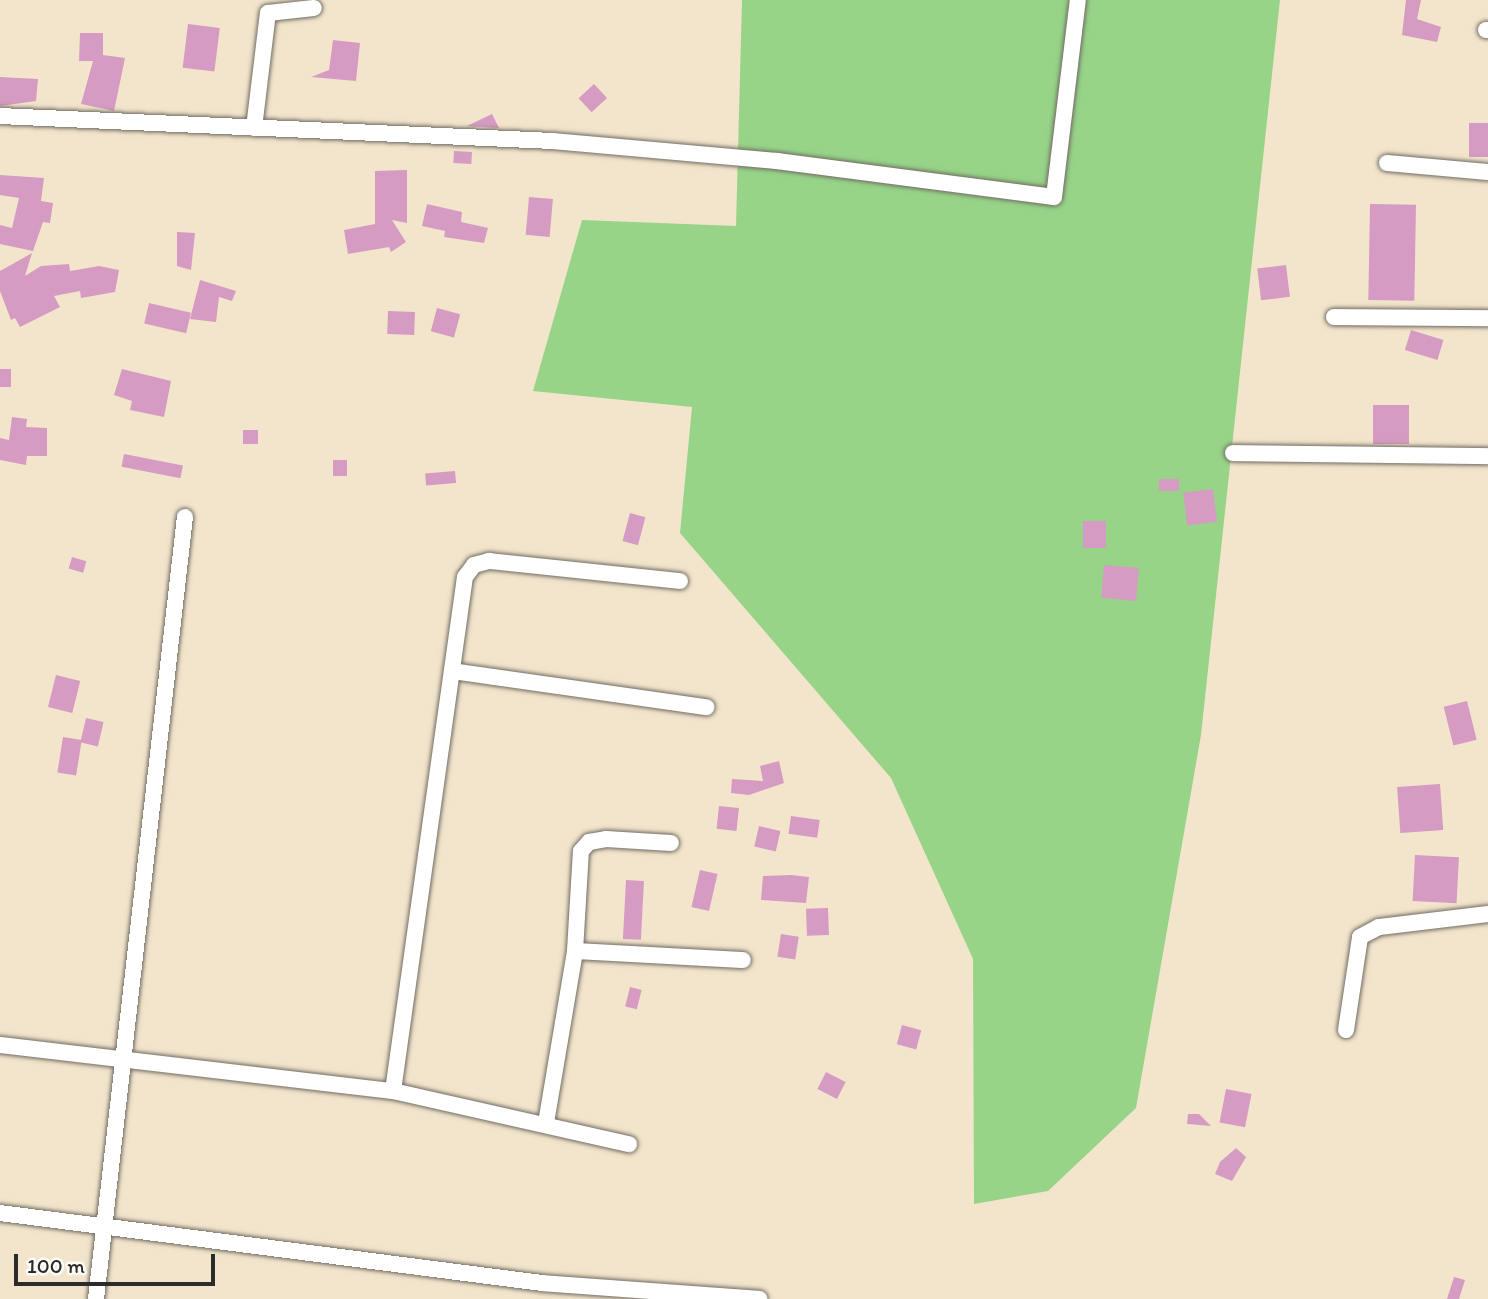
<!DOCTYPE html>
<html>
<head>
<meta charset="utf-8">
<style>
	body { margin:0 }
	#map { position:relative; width:1488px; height:1299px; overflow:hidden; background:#f3e5cc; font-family:Itim,sans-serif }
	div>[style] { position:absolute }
	.green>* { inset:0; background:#97d488 }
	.building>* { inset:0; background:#d59bc2; transform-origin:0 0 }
	.roads { filter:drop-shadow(0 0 2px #716c63) drop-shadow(0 0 2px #716c63) }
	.minor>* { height:16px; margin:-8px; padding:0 8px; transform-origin:8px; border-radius:8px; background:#fff }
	span { translate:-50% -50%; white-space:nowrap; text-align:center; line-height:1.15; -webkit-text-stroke:6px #fdfcf7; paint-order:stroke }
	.scale { position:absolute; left:14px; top:1254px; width:201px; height:32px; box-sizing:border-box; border:4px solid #2b2b2b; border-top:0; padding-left:9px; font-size:21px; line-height:24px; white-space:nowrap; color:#2b2b2b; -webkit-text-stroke:5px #fdfcf7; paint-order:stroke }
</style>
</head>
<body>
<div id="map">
	<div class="green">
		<i style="clip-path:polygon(742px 0,1280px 0,1201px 735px,1136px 1108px,1048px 1191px,974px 1204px,973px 959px,891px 778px,680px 533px,692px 407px,533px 391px,582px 220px,736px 226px)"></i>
	</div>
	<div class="building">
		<i style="clip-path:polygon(1406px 0,1421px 0,1417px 19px,1441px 27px,1437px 42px,1402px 35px)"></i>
		<i style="left:188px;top:24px;width:32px;height:44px;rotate:7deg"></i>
		<i style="clip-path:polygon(80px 33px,103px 33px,103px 55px,125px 58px,114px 111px,81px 104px,93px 61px,79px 61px)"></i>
		<i style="clip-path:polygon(333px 40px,360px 43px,356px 81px,311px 77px,329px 70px)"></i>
		<i style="clip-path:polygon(0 77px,38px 79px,36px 101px,0 106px)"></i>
		<i style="left:594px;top:84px;width:19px;height:21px;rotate:47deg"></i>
		<i style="clip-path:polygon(492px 114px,499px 128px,467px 126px)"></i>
		<i style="left:1469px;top:123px;width:19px;height:34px"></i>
		<i style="left:454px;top:151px;width:18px;height:12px;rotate:3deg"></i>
		<i style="clip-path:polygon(407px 170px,407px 223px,392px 220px,406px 242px,391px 252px,389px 247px,348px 254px,344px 230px,375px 224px,375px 171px)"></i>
		<i style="clip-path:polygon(0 175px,44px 178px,41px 201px,53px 203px,50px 223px,43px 222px,33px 251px,0 244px,0 225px,12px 228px,19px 198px,0 195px)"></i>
		<i style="left:529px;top:197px;width:24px;height:38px;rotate:5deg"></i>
		<i style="clip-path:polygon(427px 204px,462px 212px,461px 222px,488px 228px,484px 243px,444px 237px,445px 231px,422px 226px)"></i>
		<i style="left:1370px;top:204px;width:46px;height:96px;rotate:1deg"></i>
		<i style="clip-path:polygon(177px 232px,195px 233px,191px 270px,177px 266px)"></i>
		<i style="clip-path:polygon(32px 253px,25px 276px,41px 266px,69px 264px,70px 271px,99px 266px,119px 270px,115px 292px,81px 298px,80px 291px,54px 296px,60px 307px,20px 327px,15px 318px,11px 320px,0 291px,0 271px)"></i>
		<i style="left:1286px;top:265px;width:32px;height:29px;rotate:83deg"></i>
		<i style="clip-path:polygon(200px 280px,236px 291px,232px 301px,219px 297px,216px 322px,190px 319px)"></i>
		<i style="left:149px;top:303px;width:43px;height:21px;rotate:13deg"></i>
		<i style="left:437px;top:308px;width:24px;height:24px;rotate:15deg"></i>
		<i style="left:388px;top:311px;width:27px;height:23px;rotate:2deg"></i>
		<i style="left:1411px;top:330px;width:34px;height:21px;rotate:17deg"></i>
		<i style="left:0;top:369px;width:11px;height:18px"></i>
		<i style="clip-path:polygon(122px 369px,171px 381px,164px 417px,130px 410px,132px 401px,114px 395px)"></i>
		<i style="left:1373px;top:405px;width:36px;height:39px"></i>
		<i style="clip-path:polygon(12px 417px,27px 419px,26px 427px,47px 428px,47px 456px,27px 456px,26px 465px,0 460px,0 438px,9px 440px)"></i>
		<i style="left:243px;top:430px;width:15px;height:14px"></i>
		<i style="left:124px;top:454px;width:60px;height:13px;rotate:11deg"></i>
		<i style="left:333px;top:460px;width:14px;height:16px"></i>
		<i style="left:455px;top:471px;width:12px;height:30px;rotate:85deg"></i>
		<i style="left:1159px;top:479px;width:20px;height:12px"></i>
		<i style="left:1213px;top:489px;width:33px;height:30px;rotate:83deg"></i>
		<i style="left:630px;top:513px;width:16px;height:29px;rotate:15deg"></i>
		<i style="left:1083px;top:521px;width:23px;height:27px"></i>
		<i style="left:72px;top:557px;width:15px;height:12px;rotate:16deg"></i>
		<i style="left:1104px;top:565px;width:35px;height:33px;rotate:5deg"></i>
		<i style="left:56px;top:675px;width:25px;height:33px;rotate:14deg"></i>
		<i style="left:1467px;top:701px;width:40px;height:24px;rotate:76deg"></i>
		<i style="left:86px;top:718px;width:18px;height:25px;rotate:13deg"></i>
		<i style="left:63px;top:737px;width:19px;height:36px;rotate:9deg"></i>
		<i style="clip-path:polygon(779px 761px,784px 783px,749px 795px,731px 793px,732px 779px,763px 781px,760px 766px)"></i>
		<i style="left:1440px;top:784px;width:46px;height:43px;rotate:86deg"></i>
		<i style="left:719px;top:806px;width:20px;height:23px;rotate:6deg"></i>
		<i style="left:791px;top:816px;width:29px;height:18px;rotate:8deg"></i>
		<i style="left:759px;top:826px;width:22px;height:21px;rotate:13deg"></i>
		<i style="left:1415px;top:855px;width:44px;height:46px;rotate:3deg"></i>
		<i style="left:700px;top:870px;width:18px;height:38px;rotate:13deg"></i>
		<i style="clip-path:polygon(791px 875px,809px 877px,806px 903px,761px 900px,763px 876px)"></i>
		<i style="left:626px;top:880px;width:18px;height:59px;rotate:3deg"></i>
		<i style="left:828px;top:908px;width:27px;height:22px;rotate:88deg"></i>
		<i style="left:781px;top:934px;width:18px;height:23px;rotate:9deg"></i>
		<i style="left:630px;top:987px;width:12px;height:20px;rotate:14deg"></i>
		<i style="left:902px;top:1025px;width:20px;height:20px;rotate:15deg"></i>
		<i style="left:826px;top:1072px;width:22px;height:19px;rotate:27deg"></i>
		<i style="left:1226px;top:1089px;width:26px;height:34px;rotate:11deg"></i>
		<i style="clip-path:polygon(1188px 1114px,1199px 1114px,1211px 1126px,1187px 1124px)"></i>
		<i style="clip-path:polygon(1236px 1148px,1246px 1157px,1232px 1181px,1215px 1174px,1220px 1162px)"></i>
		<i style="clip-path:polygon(1454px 1277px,1465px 1280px,1459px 1299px,1447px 1299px)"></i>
	</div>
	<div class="roads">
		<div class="minor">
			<i style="left:1486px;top:30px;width:2px"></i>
			<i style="left:0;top:116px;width:553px;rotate:2.59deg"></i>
			<i style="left:552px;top:141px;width:226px;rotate:5.1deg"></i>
			<i style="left:777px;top:161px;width:279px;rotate:7.4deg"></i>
			<i style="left:1054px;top:197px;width:198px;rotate:-83.1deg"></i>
			<i style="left:254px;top:128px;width:116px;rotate:-83.1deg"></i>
			<i style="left:268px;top:13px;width:46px;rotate:-6.2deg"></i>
			<i style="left:1387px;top:163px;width:101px;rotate:5.1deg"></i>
			<i style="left:1334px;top:317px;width:154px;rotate:0.4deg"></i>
			<i style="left:1233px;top:453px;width:255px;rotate:0.7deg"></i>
			<i style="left:452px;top:671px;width:257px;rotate:8.1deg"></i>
			<i style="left:575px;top:951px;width:168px;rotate:3.1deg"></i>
			<i style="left:1346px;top:1030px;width:94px;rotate:-81.4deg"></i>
			<i style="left:1360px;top:937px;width:21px;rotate:-28deg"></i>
			<i style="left:1379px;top:927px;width:110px;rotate:-6.8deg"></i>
			<i style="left:0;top:1045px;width:396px;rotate:6.7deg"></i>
			<i style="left:393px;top:1091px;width:242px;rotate:12.7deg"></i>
			<i style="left:393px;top:1091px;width:519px;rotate:-82.03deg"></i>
			<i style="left:465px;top:577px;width:15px;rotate:-53deg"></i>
			<i style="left:474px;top:565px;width:16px;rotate:-15deg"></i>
			<i style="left:489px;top:561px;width:192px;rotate:6deg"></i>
			<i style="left:546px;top:1123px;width:174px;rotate:-80.4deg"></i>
			<i style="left:575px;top:951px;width:100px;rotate:-86.6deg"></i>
			<i style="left:581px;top:851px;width:12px;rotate:-48deg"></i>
			<i style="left:589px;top:842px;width:17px;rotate:-10deg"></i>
			<i style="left:606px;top:839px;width:65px;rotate:3.5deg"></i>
			<i style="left:0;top:1213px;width:547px;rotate:7.36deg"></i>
			<i style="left:542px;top:1283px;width:218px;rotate:4.2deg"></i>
			<i style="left:96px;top:1299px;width:787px;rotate:-83.51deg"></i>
		</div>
	</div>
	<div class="scale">100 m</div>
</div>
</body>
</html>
